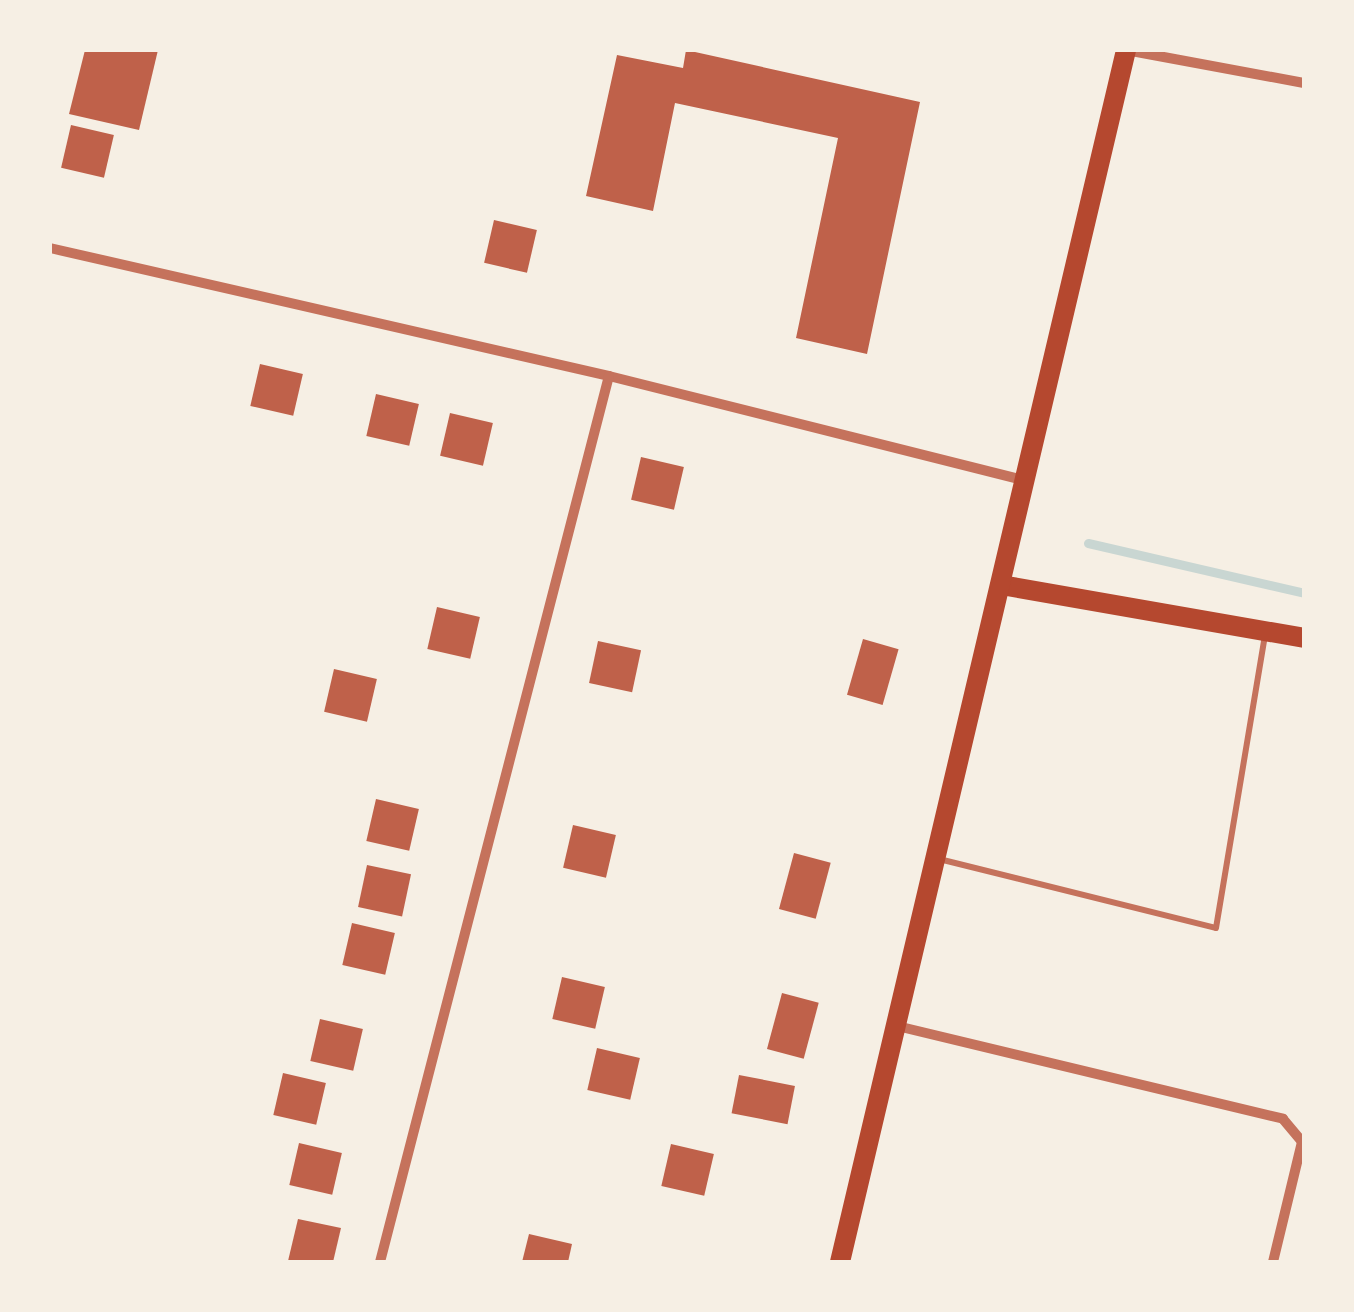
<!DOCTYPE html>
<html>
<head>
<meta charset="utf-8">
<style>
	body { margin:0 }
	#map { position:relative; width:1354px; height:1312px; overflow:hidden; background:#f6efe4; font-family:Ubuntu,sans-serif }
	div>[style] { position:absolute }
	.stream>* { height:9px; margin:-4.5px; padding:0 4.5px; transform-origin:4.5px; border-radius:4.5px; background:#c9d6d2 }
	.building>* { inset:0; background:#bf614a; transform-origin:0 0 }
	.service>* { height:6px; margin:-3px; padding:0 3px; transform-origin:3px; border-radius:3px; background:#c5725c }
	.minor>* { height:10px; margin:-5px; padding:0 5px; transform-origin:5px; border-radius:5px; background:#c5725c }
	.secondary>* { height:20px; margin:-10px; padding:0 10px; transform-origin:10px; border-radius:10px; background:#b5482f }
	span { translate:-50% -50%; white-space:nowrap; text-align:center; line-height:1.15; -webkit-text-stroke:8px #f6efe4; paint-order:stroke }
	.frame { position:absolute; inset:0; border:52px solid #f6efe4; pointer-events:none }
</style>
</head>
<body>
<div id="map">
	<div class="stream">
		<i style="left:1088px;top:543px;width:222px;rotate:13deg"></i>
	</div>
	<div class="building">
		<i style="clip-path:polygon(85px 50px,158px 50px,139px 130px,69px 114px)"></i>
		<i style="clip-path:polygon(686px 50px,920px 102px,867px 354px,796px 338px,838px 138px,675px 103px,653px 211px,586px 196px,617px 55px,683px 68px)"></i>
		<i style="left:71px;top:125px;width:44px;height:44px;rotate:13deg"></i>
		<i style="left:494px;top:220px;width:44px;height:44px;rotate:13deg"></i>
		<i style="left:260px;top:364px;width:44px;height:43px;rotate:13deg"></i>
		<i style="left:376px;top:394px;width:44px;height:43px;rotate:13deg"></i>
		<i style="left:450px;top:413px;width:44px;height:44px;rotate:13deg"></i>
		<i style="left:641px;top:457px;width:44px;height:44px;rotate:13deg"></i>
		<i style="left:437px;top:607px;width:44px;height:43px;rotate:13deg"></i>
		<i style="left:863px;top:639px;width:37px;height:58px;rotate:16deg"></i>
		<i style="left:598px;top:641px;width:44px;height:43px;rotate:12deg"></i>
		<i style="left:334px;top:669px;width:44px;height:44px;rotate:13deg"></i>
		<i style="left:376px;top:799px;width:44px;height:43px;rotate:13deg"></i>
		<i style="left:573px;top:825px;width:44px;height:44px;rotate:13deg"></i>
		<i style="left:794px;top:853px;width:38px;height:58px;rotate:15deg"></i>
		<i style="left:367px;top:865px;width:45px;height:43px;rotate:12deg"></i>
		<i style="left:352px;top:923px;width:44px;height:43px;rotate:13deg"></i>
		<i style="left:562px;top:977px;width:44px;height:43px;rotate:13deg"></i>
		<i style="left:782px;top:993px;width:38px;height:58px;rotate:15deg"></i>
		<i style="left:320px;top:1019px;width:44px;height:43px;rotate:13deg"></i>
		<i style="left:597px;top:1048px;width:44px;height:43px;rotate:13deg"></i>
		<i style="left:283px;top:1073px;width:44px;height:43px;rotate:13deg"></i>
		<i style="left:739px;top:1075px;width:57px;height:39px;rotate:11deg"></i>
		<i style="left:299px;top:1143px;width:44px;height:43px;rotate:13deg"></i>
		<i style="left:671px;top:1144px;width:44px;height:43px;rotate:13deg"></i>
		<i style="clip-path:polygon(298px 1219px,341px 1228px,333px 1262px,288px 1261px)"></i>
		<i style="clip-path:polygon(529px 1234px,572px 1244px,568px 1262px,522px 1262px)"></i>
	</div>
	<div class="service">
		<i style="left:939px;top:859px;width:285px;rotate:14deg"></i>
		<i style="left:1216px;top:928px;width:297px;rotate:-80.5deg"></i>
	</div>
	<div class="minor">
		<i style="left:1126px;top:50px;width:181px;rotate:10.5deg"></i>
		<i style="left:50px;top:248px;width:573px;rotate:12.9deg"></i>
		<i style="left:609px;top:376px;width:431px;rotate:14.1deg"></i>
		<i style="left:897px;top:1026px;width:397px;rotate:13.5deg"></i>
		<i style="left:1283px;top:1119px;width:30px;rotate:50deg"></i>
		<i style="left:1302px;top:1142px;width:123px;rotate:103.6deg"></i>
		<i style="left:380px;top:1262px;width:915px;rotate:-75.51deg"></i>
	</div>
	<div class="secondary">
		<i style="left:1001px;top:585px;width:308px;rotate:9.9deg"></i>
		<i style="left:840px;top:1262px;width:1245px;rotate:-76.72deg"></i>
	</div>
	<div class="frame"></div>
</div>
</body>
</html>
